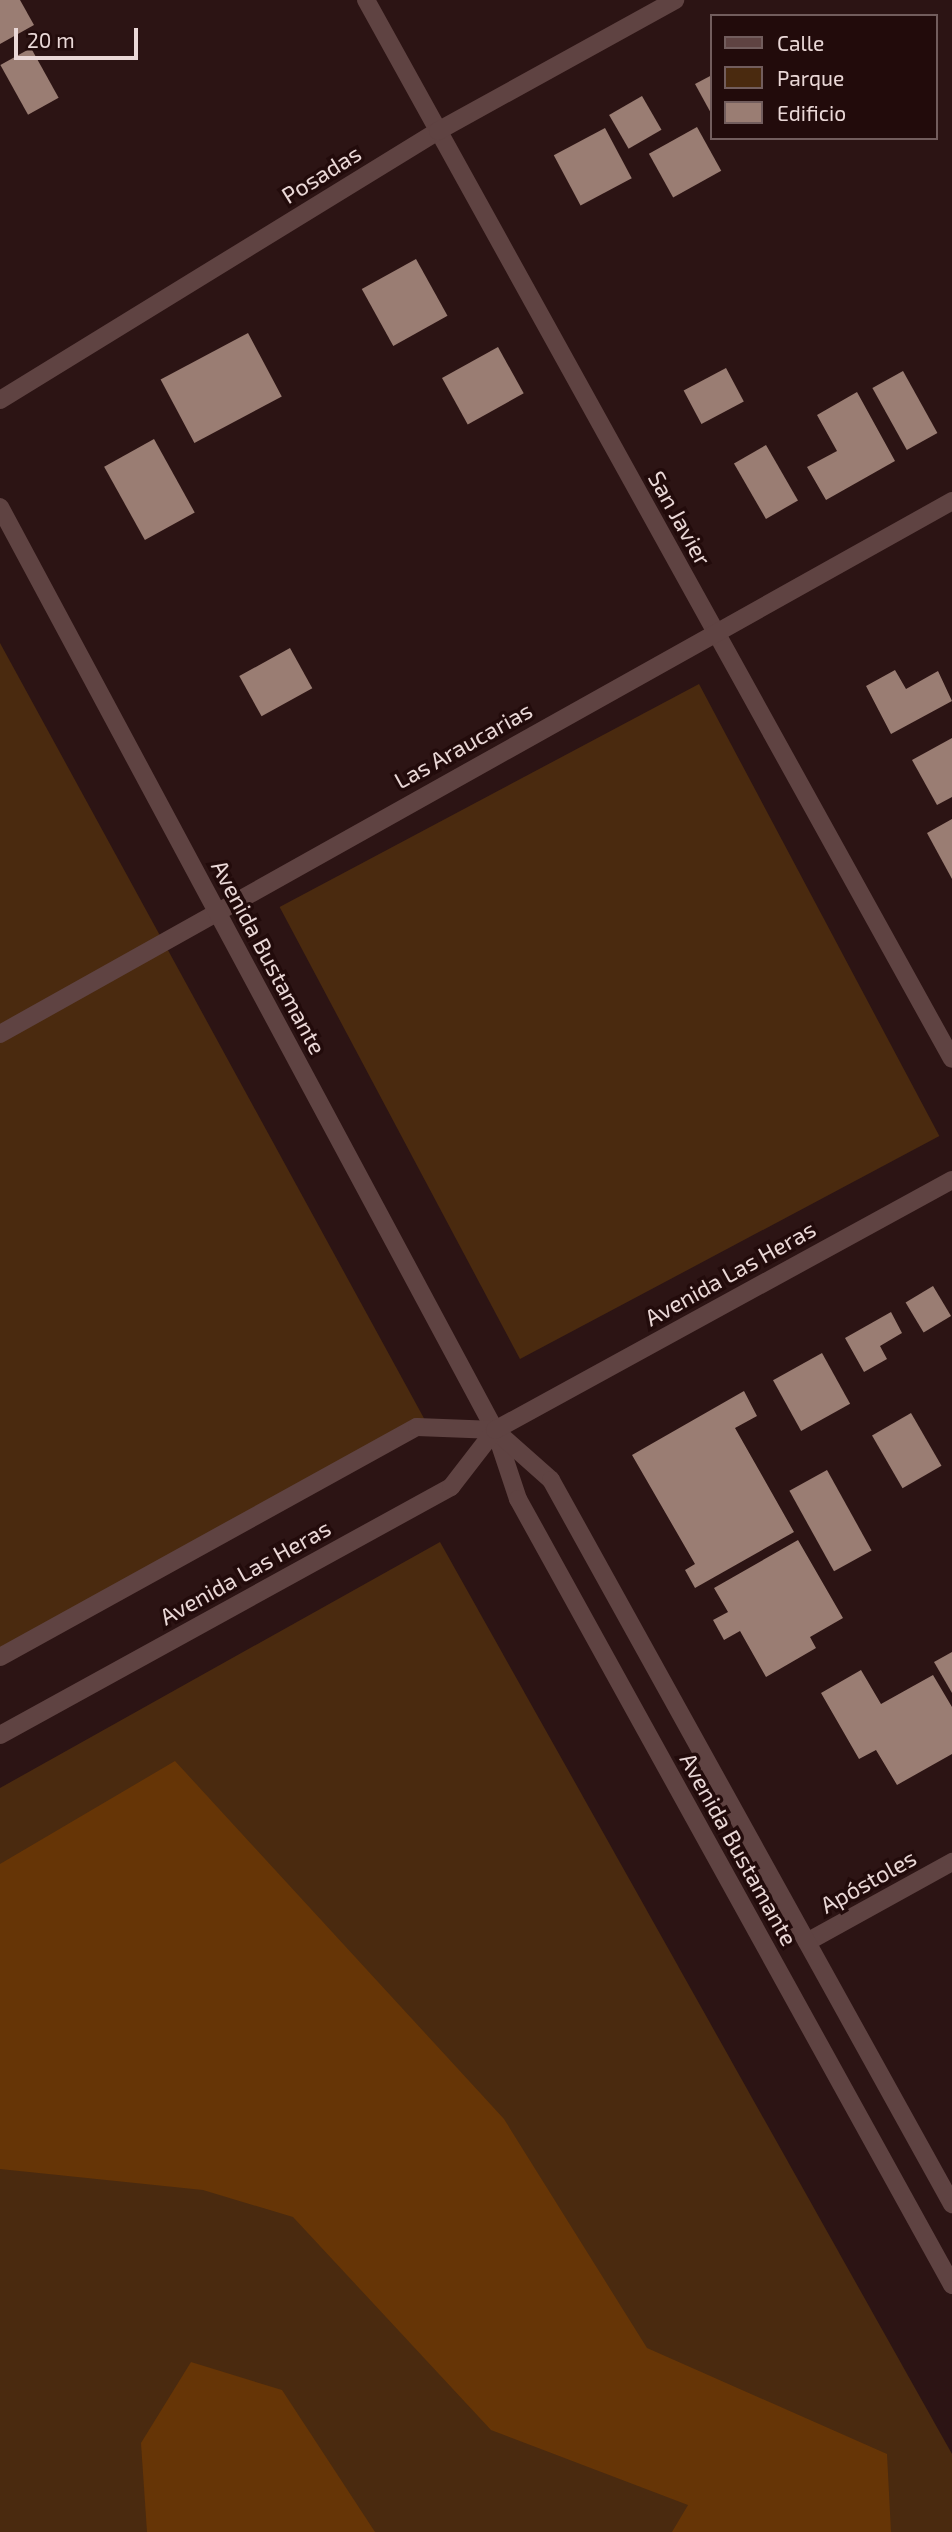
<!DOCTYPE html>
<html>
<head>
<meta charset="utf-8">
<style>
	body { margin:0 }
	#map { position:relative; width:952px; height:2532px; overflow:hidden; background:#2c1414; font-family:"Exo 2",sans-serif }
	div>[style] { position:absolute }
	.green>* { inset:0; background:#4a2a0f; transform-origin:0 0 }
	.forest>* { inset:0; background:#663506 }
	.building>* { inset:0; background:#9a7d73; transform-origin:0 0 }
	.street>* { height:18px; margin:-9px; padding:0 9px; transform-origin:9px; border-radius:9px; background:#5f4342 }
	.secondary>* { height:18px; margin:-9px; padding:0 9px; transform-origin:9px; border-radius:9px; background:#5f4342 }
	span { translate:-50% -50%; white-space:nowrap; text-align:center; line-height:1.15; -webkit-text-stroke:7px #220b0b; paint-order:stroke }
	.street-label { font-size:23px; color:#ead8d7 }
	.legend { position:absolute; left:710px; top:14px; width:228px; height:126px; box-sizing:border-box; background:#220b0b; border:2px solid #725d5d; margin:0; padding:9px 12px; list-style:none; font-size:21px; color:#ead8d7 }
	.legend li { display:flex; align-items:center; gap:14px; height:35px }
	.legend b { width:35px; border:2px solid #725d5d }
	.scale { position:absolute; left:14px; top:28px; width:124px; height:32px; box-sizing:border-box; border:4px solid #ead8d7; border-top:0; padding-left:9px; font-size:21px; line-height:24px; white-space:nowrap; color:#ead8d7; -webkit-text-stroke:5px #220b0b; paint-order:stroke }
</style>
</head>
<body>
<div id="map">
	<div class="green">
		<i style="clip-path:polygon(0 643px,426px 1422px,0 1658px)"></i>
		<i style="left:699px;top:684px;width:512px;height:475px;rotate:62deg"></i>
		<i style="clip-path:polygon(440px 1542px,952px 2454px,952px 2532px,0 2532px,0 1788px)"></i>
	</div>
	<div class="forest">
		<i style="clip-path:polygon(175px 1761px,504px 2119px,647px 2348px,887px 2454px,891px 2532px,672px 2532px,688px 2505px,491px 2430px,293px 2217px,203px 2190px,0 2169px,0 1864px)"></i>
		<i style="clip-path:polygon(191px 2362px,282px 2390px,375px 2532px,147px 2532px,141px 2443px)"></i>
	</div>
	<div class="building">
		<i style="clip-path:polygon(0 0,20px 0,34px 25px,0 44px)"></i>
		<i style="left:31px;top:48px;width:57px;height:35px;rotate:61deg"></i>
		<i style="clip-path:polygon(712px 75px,712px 115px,695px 84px)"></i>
		<i style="left:642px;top:96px;width:39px;height:38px;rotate:60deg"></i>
		<i style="left:697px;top:127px;width:50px;height:55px;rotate:61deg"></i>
		<i style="left:605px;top:128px;width:57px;height:58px;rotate:62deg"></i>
		<i style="left:416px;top:259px;width:65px;height:62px;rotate:61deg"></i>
		<i style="left:248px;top:333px;width:72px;height:99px;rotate:62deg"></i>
		<i style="left:498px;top:347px;width:53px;height:64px;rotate:61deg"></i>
		<i style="left:726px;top:368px;width:38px;height:48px;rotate:62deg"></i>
		<i style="left:903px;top:371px;width:71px;height:35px;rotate:61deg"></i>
		<i style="clip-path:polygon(857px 392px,895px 461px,826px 500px,807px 467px,837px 451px,817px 415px)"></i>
		<i style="left:154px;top:439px;width:84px;height:57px;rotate:61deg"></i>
		<i style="left:766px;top:445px;width:64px;height:37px;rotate:60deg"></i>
		<i style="left:290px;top:648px;width:46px;height:58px;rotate:61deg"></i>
		<i style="clip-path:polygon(895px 670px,906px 689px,938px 671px,952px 701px,891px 734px,866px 686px)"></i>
		<i style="clip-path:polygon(952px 738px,952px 797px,937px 805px,912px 760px)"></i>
		<i style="clip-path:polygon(952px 819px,952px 879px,927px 833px)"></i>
		<i style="left:933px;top:1286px;width:35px;height:32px;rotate:59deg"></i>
		<i style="clip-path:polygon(891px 1312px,902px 1333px,880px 1346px,887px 1359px,864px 1372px,845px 1338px)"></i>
		<i style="left:822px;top:1353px;width:58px;height:56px;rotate:61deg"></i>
		<i style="clip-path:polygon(744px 1391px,757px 1416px,735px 1428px,794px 1532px,695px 1588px,685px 1570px,695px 1564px,632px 1455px)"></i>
		<i style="left:911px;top:1413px;width:61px;height:45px;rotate:60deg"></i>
		<i style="left:827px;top:1470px;width:92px;height:43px;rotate:61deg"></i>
		<i style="clip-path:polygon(798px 1540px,843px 1618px,810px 1637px,816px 1648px,766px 1677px,740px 1631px,724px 1640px,713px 1620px,728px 1612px,714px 1588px)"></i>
		<i style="clip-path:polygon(952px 1652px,952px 1693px,934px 1662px)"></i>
		<i style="clip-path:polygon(861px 1670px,881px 1704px,933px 1675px,952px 1707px,952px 1754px,897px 1785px,876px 1750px,859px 1759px,821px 1693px)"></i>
	</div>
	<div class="street">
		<i style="left:366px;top:0;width:1210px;rotate:61.04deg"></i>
		<i style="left:0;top:400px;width:514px;rotate:-31.56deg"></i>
		<i style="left:438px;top:131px;width:271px;rotate:-28.9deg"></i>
		<i style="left:0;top:1034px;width:1091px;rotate:-29.24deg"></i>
		<i style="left:807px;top:1942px;width:166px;rotate:-28.9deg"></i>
	</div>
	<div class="secondary">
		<i style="left:0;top:507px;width:1047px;rotate:61.8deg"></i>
		<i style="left:495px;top:1430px;width:73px;rotate:71.6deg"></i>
		<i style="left:518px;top:1499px;width:898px;rotate:61.09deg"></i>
		<i style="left:497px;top:1432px;width:72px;rotate:41.6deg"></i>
		<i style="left:551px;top:1480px;width:828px;rotate:61.02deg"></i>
		<i style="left:0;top:1657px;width:476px;rotate:-28.9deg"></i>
		<i style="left:417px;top:1427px;width:78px;rotate:2.2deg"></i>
		<i style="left:0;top:1735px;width:515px;rotate:-28.81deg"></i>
		<i style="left:451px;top:1487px;width:72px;rotate:-52.3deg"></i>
		<i style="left:495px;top:1430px;width:521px;rotate:-28.68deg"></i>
	</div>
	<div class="street-label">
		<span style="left:321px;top:174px;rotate:-32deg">Posadas</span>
		<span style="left:680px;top:518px;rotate:61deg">San Javier</span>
		<span style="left:463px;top:745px;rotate:-29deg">Las Araucarias</span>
		<span style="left:269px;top:957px;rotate:62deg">Avenida Bustamante</span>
		<span style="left:730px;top:1273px;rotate:-29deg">Avenida Las Heras</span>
		<span style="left:245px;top:1572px;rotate:-29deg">Avenida Las Heras</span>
		<span style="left:739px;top:1849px;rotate:61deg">Avenida Bustamante</span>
		<span style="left:868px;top:1881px;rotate:-29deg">Apóstoles</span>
	</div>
	<ul class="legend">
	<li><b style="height:9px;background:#5f4342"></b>Calle</li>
	<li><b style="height:19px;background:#4a2a0f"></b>Parque</li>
	<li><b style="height:19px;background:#9a7d73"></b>Edificio</li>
	</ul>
	<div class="scale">20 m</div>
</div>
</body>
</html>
